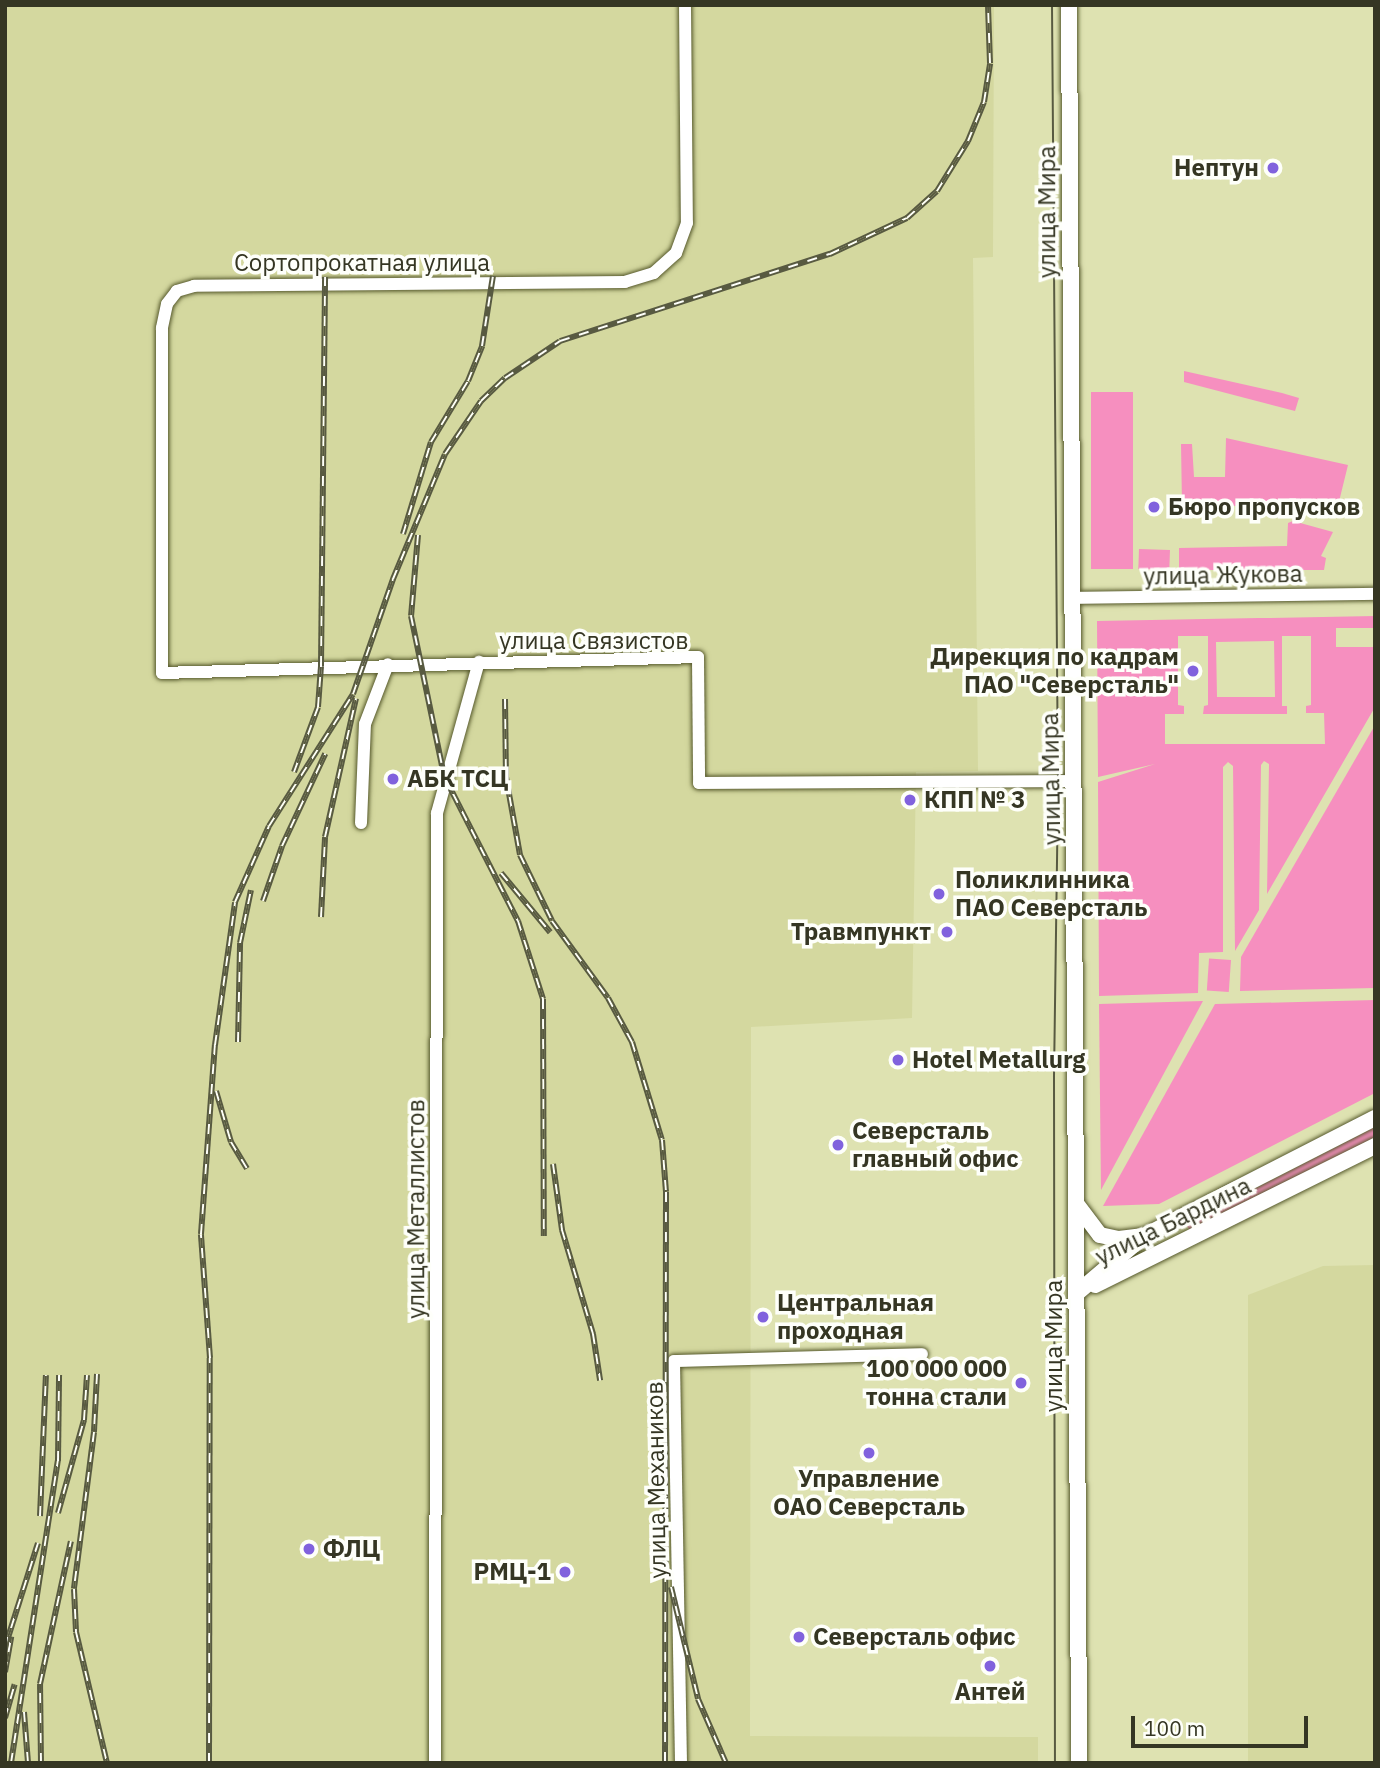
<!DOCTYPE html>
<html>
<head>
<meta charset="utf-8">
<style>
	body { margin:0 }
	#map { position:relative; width:1380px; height:1768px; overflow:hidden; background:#dee2b1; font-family:"IBM Plex Sans",sans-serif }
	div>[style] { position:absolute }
	.built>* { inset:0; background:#d4d89f }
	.green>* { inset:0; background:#f68fbf; transform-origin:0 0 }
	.roads { filter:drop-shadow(0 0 2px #56592c) drop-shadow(0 0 2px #56592c) }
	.street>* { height:12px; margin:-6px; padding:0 6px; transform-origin:6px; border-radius:6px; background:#fff }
	.secondary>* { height:16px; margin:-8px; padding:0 8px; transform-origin:8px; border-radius:8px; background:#fff }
	.tram>* { height:2px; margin:-1px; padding:0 1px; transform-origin:1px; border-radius:1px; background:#585a41 }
	.rail>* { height:6px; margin-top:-3px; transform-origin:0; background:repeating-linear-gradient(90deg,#fefffa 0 10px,#585a41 0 20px); box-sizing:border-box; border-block:2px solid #585a41 }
	.dots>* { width:19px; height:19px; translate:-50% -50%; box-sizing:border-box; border:4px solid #fefffa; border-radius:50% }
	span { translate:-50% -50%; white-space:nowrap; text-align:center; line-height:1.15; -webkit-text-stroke:7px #fefffa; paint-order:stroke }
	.poi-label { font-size:24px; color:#353623; font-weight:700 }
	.right { translate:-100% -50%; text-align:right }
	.left { translate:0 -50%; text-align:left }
	.street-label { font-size:24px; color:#353623 }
	.frame { position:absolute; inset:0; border:7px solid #353623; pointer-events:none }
	.scale { position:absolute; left:1131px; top:1716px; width:177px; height:32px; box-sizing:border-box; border:4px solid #353623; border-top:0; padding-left:9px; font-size:21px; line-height:24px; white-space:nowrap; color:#353623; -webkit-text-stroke:5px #fefffa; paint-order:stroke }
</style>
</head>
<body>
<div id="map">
	<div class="built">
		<i style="clip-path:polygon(5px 5px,994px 5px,993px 257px,973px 258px,978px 771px,916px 772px,912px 1018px,751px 1027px,750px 1736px,1038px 1737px,1038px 1763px,5px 1763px)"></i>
		<i style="clip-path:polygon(1375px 1265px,1375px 1763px,1248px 1763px,1248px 1295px,1323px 1266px)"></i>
	</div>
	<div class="green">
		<i style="clip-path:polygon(1184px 371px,1282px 393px,1299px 398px,1295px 411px,1184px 382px)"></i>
		<i style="left:1133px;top:392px;width:177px;height:42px;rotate:90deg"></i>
		<i style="clip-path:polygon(1226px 438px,1348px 465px,1335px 518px,1293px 507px,1182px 505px,1181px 444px,1192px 444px,1194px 477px,1225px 477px)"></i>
		<i style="clip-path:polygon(1293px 521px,1333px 532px,1321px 556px,1326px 558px,1324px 570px,1179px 570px,1179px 548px,1287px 546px,1288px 523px)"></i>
		<i style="left:1139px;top:549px;width:31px;height:20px;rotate:2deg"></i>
		<i style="clip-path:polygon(evenodd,1375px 616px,1375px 628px,1336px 628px,1336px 647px,1375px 647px,1375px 707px,1267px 894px,1269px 764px,1264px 761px,1261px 765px,1259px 910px,1235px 951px,1233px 766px,1228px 762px,1223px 767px,1223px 952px,1199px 953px,1198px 993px,1099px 996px,1098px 782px,1155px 764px,1098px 777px,1097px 621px,1375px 616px,1178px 636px,1208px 636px,1208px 705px,1204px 706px,1203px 714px,1287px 714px,1287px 706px,1282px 706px,1282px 636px,1311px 636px,1311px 705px,1306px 706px,1306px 713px,1324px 713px,1325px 744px,1165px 744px,1165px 714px,1184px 714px,1184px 706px,1178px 705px,1178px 636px,1375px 616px,1274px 641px,1275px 697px,1217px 697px,1216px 642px,1274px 641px)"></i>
		<i style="clip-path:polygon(1375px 725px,1375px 988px,1240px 991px,1241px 957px)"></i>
		<i style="left:1231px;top:960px;width:32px;height:22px;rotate:94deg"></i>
		<i style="clip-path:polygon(1375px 1000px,1375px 1093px,1159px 1204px,1103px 1206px,1215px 1004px)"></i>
		<i style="clip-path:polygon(1203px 1001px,1101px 1190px,1099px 1004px)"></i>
		<i style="clip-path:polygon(1375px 1127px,1375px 1137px,1191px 1233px,1186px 1224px)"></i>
	</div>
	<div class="roads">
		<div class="street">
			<i style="left:685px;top:5px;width:218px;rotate:89.5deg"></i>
			<i style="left:687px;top:223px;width:32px;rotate:110deg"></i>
			<i style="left:676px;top:253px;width:30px;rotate:138deg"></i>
			<i style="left:654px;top:273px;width:30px;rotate:163deg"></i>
			<i style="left:625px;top:282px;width:431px;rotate:179.5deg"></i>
			<i style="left:194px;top:286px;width:18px;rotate:164deg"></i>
			<i style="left:177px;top:291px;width:16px;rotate:128deg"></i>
			<i style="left:167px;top:304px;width:25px;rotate:102deg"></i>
			<i style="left:162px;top:328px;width:345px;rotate:90deg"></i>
			<i style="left:162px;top:673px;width:536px;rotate:-1.71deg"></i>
			<i style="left:698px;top:657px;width:126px;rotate:89.5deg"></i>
			<i style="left:699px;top:783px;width:375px;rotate:-0.3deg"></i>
			<i style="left:1071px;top:598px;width:304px;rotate:-0.8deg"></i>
			<i style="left:361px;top:823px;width:99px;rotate:-87.7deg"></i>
			<i style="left:365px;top:724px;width:64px;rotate:-69deg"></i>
			<i style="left:435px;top:1763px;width:950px;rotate:-89.88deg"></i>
			<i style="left:437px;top:813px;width:157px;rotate:-74.5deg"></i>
			<i style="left:681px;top:1763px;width:402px;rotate:-91deg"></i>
			<i style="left:674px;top:1361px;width:248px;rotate:-1.6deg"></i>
		</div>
		<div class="secondary">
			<i style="left:1069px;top:5px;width:1758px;rotate:89.67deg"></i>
			<i style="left:1078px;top:1206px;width:36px;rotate:53deg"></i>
			<i style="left:1100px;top:1235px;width:19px;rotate:12deg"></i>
			<i style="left:1119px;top:1239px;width:25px;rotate:-7deg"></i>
			<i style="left:1095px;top:1285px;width:313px;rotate:-26.4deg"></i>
			<i style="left:1077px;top:1293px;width:88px;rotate:-40.4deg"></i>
			<i style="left:1144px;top:1236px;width:259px;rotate:-27.1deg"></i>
		</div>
	</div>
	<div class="tram">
		<i style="left:1052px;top:5px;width:785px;rotate:89.56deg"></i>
		<i style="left:1058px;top:790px;width:287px;rotate:90.8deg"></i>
		<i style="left:1054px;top:1077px;width:686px;rotate:89.92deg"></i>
	</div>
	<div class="rail">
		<i style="left:403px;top:534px;width:96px;rotate:-73.1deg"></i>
		<i style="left:431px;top:442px;width:71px;rotate:-58.8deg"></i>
		<i style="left:468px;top:381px;width:38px;rotate:-68deg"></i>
		<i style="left:482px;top:346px;width:71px;rotate:-81.1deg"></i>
		<i style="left:418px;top:535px;width:81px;rotate:94.9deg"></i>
		<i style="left:411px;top:616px;width:163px;rotate:78.3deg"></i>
		<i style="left:444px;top:776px;width:163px;rotate:63deg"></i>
		<i style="left:518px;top:921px;width:82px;rotate:72.2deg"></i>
		<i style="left:543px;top:999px;width:237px;rotate:89.8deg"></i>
		<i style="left:505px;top:699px;width:78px;rotate:89.3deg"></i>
		<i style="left:506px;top:777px;width:79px;rotate:79.8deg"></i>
		<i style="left:520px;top:855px;width:73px;rotate:64.1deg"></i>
		<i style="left:552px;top:921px;width:95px;rotate:54deg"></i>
		<i style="left:608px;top:998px;width:50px;rotate:61.4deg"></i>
		<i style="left:632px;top:1042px;width:102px;rotate:73deg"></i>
		<i style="left:662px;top:1140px;width:52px;rotate:85.6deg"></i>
		<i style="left:666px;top:1192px;width:571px;rotate:90.1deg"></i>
		<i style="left:294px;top:772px;width:69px;rotate:-69.7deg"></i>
		<i style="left:318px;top:707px;width:41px;rotate:-85.8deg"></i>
		<i style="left:321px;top:666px;width:389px;rotate:-89.4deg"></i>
		<i style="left:501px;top:873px;width:77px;rotate:50.3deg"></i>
		<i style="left:263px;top:901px;width:58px;rotate:-70.9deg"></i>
		<i style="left:282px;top:846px;width:102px;rotate:-64.9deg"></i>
		<i style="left:321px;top:917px;width:80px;rotate:-87.1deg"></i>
		<i style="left:325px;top:837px;width:142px;rotate:-77.4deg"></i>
		<i style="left:238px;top:1042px;width:99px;rotate:-88.8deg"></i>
		<i style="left:240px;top:943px;width:54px;rotate:-78.3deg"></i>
		<i style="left:216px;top:1091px;width:53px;rotate:73.6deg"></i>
		<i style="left:231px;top:1142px;width:31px;rotate:59deg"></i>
		<i style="left:553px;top:1164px;width:67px;rotate:82.2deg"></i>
		<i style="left:562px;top:1230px;width:109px;rotate:73.4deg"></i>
		<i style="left:593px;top:1334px;width:47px;rotate:81.3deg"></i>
		<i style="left:97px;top:1374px;width:58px;rotate:93deg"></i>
		<i style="left:94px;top:1432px;width:158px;rotate:97.3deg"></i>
		<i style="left:74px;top:1589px;width:43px;rotate:87.3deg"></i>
		<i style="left:76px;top:1632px;width:135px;rotate:76.7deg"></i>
		<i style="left:58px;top:1513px;width:97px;rotate:-74.4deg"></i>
		<i style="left:84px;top:1420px;width:45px;rotate:-86.2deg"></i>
		<i style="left:40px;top:1516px;width:141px;rotate:-87.6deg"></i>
		<i style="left:671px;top:1587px;width:115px;rotate:76.4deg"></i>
		<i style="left:698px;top:1699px;width:70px;rotate:66.4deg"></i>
		<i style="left:5px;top:1647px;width:109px;rotate:-72.4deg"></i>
		<i style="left:5px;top:1672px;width:36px;rotate:-80deg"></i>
		<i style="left:24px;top:1712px;width:51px;rotate:85.5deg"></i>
		<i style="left:5px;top:1718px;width:35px;rotate:-74deg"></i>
		<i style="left:11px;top:1763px;width:306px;rotate:-81.2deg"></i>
		<i style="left:58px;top:1461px;width:86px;rotate:-89.3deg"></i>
		<i style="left:41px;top:1763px;width:79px;rotate:-90.7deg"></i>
		<i style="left:40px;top:1684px;width:146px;rotate:-77.8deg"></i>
		<i style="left:209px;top:1763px;width:405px;rotate:-89.9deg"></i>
		<i style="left:210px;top:1358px;width:124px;rotate:-94.2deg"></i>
		<i style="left:201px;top:1234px;width:190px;rotate:-85.8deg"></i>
		<i style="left:215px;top:1045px;width:144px;rotate:-82deg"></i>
		<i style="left:235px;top:902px;width:83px;rotate:-65.9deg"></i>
		<i style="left:269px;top:826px;width:156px;rotate:-57.5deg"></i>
		<i style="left:353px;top:694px;width:122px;rotate:-70.8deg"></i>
		<i style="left:393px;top:579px;width:135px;rotate:-67.4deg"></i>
		<i style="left:445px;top:454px;width:64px;rotate:-55.8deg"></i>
		<i style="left:481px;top:401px;width:33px;rotate:-44deg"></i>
		<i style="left:505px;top:378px;width:66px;rotate:-33.9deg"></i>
		<i style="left:560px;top:341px;width:284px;rotate:-17.9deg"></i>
		<i style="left:830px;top:254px;width:85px;rotate:-25.1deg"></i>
		<i style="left:907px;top:218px;width:40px;rotate:-42deg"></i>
		<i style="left:937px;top:191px;width:59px;rotate:-58.2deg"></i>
		<i style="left:968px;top:141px;width:42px;rotate:-67.7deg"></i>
		<i style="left:984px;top:102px;width:39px;rotate:-81deg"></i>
		<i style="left:990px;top:63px;width:58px;rotate:-92deg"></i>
	</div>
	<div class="dots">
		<i style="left:1273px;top:168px;background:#8162dd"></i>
		<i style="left:1154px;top:507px;background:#8162dd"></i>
		<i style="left:1193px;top:671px;background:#8162dd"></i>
		<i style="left:393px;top:779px;background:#8162dd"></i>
		<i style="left:910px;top:800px;background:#8162dd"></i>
		<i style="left:939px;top:894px;background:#8162dd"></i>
		<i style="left:947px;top:932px;background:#8162dd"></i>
		<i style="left:898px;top:1060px;background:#8162dd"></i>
		<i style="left:838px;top:1145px;background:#8162dd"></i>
		<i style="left:763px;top:1317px;background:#8162dd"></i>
		<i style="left:1021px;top:1383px;background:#8162dd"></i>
		<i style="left:869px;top:1453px;background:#8162dd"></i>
		<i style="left:309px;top:1549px;background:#8162dd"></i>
		<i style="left:565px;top:1572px;background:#8162dd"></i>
		<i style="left:799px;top:1637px;background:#8162dd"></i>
		<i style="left:990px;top:1666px;background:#8162dd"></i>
	</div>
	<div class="poi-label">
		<span class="right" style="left:1259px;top:168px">Нептун</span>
		<span class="left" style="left:1168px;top:507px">Бюро пропусков</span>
		<span class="right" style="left:1179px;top:671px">Дирекция по кадрам<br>ПАО "Северсталь"</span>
		<span class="left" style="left:407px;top:779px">АБК ТСЦ</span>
		<span class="left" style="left:924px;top:800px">КПП № 3</span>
		<span class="left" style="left:955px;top:894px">Поликлинника<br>ПАО Северсталь</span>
		<span class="right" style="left:931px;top:932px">Травмпункт</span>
		<span class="left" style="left:912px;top:1060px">Hotel Metallurg</span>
		<span class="left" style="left:852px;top:1145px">Северсталь<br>главный офис</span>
		<span class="left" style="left:777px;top:1317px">Центральная<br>проходная</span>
		<span class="right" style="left:1007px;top:1383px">100 000 000<br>тонна стали</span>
		<span style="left:869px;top:1493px">Управление<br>OAO Северсталь</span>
		<span class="left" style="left:323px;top:1549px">ФЛЦ</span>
		<span class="right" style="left:551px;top:1572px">РМЦ-1</span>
		<span class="left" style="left:813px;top:1637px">Северсталь офис</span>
		<span style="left:990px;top:1692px">Антей</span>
	</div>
	<div class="street-label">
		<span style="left:1047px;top:212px;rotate:-90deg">улица Мира</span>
		<span style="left:362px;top:263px">Сортопрокатная улица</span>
		<span style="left:1223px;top:575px;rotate:-1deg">улица Жукова</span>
		<span style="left:594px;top:641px">улица Связистов</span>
		<span style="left:1051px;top:779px;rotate:-91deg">улица Мира</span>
		<span style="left:416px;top:1209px;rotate:-90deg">улица Металлистов</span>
		<span style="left:1173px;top:1221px;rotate:-26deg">улица Бардина</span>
		<span style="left:1054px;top:1346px;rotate:-90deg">улица Мира</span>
		<span style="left:656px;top:1480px;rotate:-91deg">улица Механиков</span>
	</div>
	<div class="frame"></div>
	<div class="scale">100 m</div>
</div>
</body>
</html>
